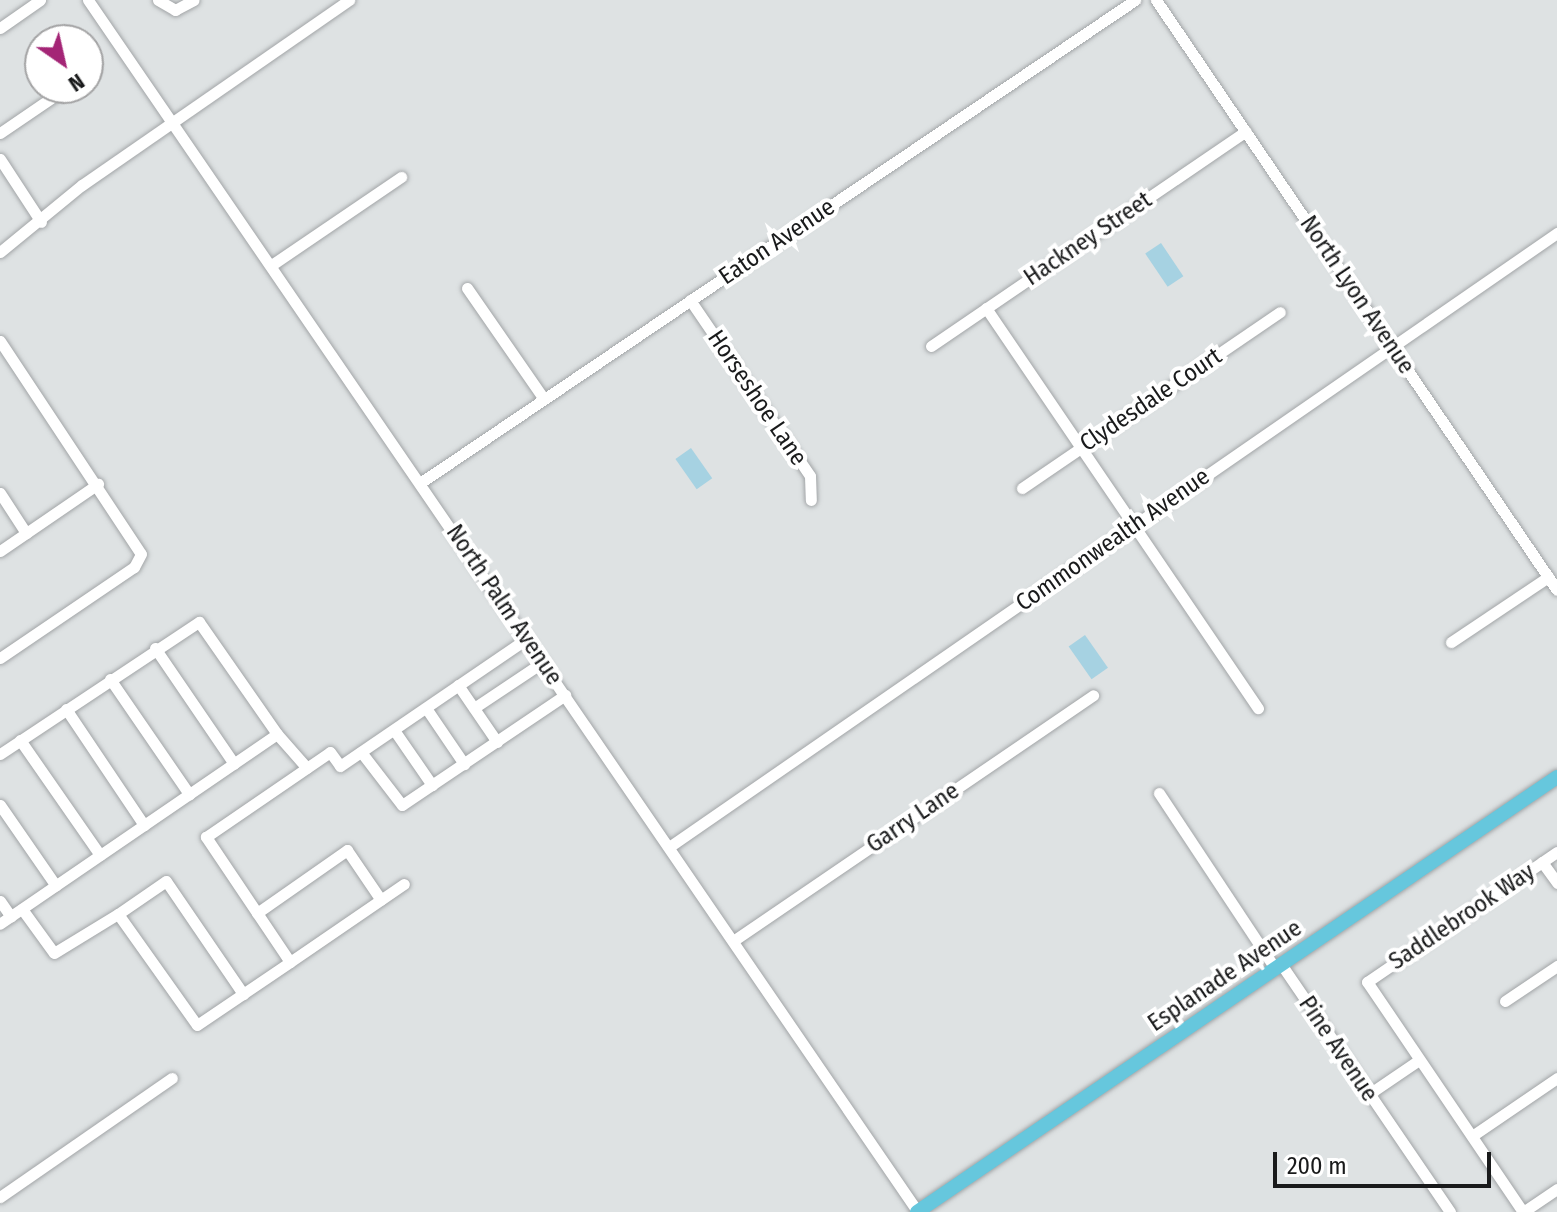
<!DOCTYPE html>
<html>
<head>
<meta charset="utf-8">
<style>
	body { margin:0 }
	#map { position:relative; width:1557px; height:1212px; overflow:hidden; background:#dee2e3; font-family:"Fira Sans Condensed",sans-serif }
	div>[style] { position:absolute }
	.green>* { inset:0; background:#a6d2e2; transform-origin:0 0 }
	.roads { filter:drop-shadow(0 0 2px #a2a5a7) drop-shadow(0 0 2px #a2a5a7) }
	.minor>* { height:11px; margin:-5.5px; padding:0 5.5px; transform-origin:5.5px; border-radius:5.5px; background:#fff }
	.major>* { height:14px; margin:-7px; padding:0 7px; transform-origin:7px; border-radius:7px; background:#66c7dd }
	span { translate:-50% -50%; white-space:nowrap; text-align:center; line-height:1.15; -webkit-text-stroke:8px #fff; paint-order:stroke }
	.street-label { font-size:24px; color:#191a1b }
	.north { position:absolute; left:24px; top:24px; width:80px; height:80px; box-sizing:border-box; background:#fff; border:2px solid #a3a3a4; border-radius:50%; rotate:146deg; font-size:22px; font-weight:700; line-height:32px; text-align:center; color:#191a1b }
	.north::after { content:''; display:block; margin:auto; width:28px; height:36px; background:#a42576; clip-path:polygon(50% 0,100% 100%,50% 72%,0 100%) }
	.scale { position:absolute; left:1273px; top:1152px; width:218px; height:36px; box-sizing:border-box; border:4px solid #191a1b; border-top:0; padding-left:10px; font-size:24px; line-height:28px; white-space:nowrap; color:#191a1b; -webkit-text-stroke:6px #fff; paint-order:stroke }
</style>
</head>
<body>
<div id="map">
	<div class="green">
		<i style="left:1161px;top:243px;width:40px;height:19px;rotate:56deg"></i>
		<i style="left:691px;top:448px;width:37px;height:19px;rotate:55deg"></i>
		<i style="left:1085px;top:635px;width:40px;height:20px;rotate:55deg"></i>
	</div>
	<div class="roads">
		<div class="minor">
			<i style="left:88px;top:0;width:1469px;rotate:55.6deg"></i>
			<i style="left:158px;top:0;width:20px;rotate:30deg"></i>
			<i style="left:175px;top:10px;width:21px;rotate:-28deg"></i>
			<i style="left:1156px;top:0;width:713px;rotate:55.8deg"></i>
			<i style="left:0;top:28px;width:49px;rotate:-35deg"></i>
			<i style="left:88px;top:73px;width:7px;rotate:-34deg"></i>
			<i style="left:0;top:133px;width:80px;rotate:-34.3deg"></i>
			<i style="left:0;top:159px;width:75px;rotate:56.9deg"></i>
			<i style="left:0;top:252px;width:106px;rotate:-39.3deg"></i>
			<i style="left:82px;top:185px;width:325px;rotate:-34.7deg"></i>
			<i style="left:273px;top:264px;width:155px;rotate:-34.2deg"></i>
			<i style="left:467px;top:288px;width:135px;rotate:55.3deg"></i>
			<i style="left:690px;top:300px;width:213px;rotate:55.7deg"></i>
			<i style="left:810px;top:476px;width:24px;rotate:88deg"></i>
			<i style="left:986px;top:308px;width:484px;rotate:55.8deg"></i>
			<i style="left:0;top:341px;width:255px;rotate:56.5deg"></i>
			<i style="left:141px;top:554px;width:15px;rotate:118deg"></i>
			<i style="left:134px;top:567px;width:162px;rotate:145.8deg"></i>
			<i style="left:931px;top:346px;width:381px;rotate:-34.3deg"></i>
			<i style="left:420px;top:483px;width:863px;rotate:-34.04deg"></i>
			<i style="left:1022px;top:488px;width:312px;rotate:-34.3deg"></i>
			<i style="left:0;top:493px;width:48px;rotate:57deg"></i>
			<i style="left:0;top:551px;width:119px;rotate:-34.4deg"></i>
			<i style="left:1451px;top:642px;width:117px;rotate:-33.8deg"></i>
			<i style="left:155px;top:648px;width:140px;rotate:55.7deg"></i>
			<i style="left:110px;top:679px;width:140px;rotate:55.5deg"></i>
			<i style="left:458px;top:685px;width:69px;rotate:55.6deg"></i>
			<i style="left:426px;top:708px;width:68px;rotate:55.8deg"></i>
			<i style="left:474px;top:708px;width:83px;rotate:-33.7deg"></i>
			<i style="left:66px;top:709px;width:140px;rotate:56.1deg"></i>
			<i style="left:394px;top:730px;width:67px;rotate:55.4deg"></i>
			<i style="left:277px;top:734px;width:45px;rotate:48.6deg"></i>
			<i style="left:20px;top:740px;width:140px;rotate:55.2deg"></i>
			<i style="left:361px;top:752px;width:67px;rotate:52.3deg"></i>
			<i style="left:402px;top:805px;width:197px;rotate:-34deg"></i>
			<i style="left:0;top:754px;width:239px;rotate:-33.6deg"></i>
			<i style="left:199px;top:622px;width:136px;rotate:55.1deg"></i>
			<i style="left:277px;top:734px;width:336px;rotate:145.6deg"></i>
			<i style="left:1159px;top:793px;width:210px;rotate:56.5deg"></i>
			<i style="left:0;top:805px;width:98px;rotate:55.3deg"></i>
			<i style="left:669px;top:847px;width:1080px;rotate:-34.66deg"></i>
			<i style="left:1542px;top:862px;width:26px;rotate:54deg"></i>
			<i style="left:0;top:901px;width:19px;rotate:55deg"></i>
			<i style="left:22px;top:909px;width:54px;rotate:54deg"></i>
			<i style="left:54px;top:953px;width:75px;rotate:-31.4deg"></i>
			<i style="left:118px;top:914px;width:136px;rotate:54.6deg"></i>
			<i style="left:197px;top:1025px;width:112px;rotate:-34.1deg"></i>
			<i style="left:290px;top:962px;width:151px;rotate:-123.9deg"></i>
			<i style="left:206px;top:837px;width:150px;rotate:-34.4deg"></i>
			<i style="left:330px;top:752px;width:17px;rotate:54deg"></i>
			<i style="left:340px;top:766px;width:225px;rotate:-34.3deg"></i>
			<i style="left:257px;top:913px;width:110px;rotate:-35deg"></i>
			<i style="left:347px;top:850px;width:60px;rotate:55.8deg"></i>
			<i style="left:118px;top:914px;width:58px;rotate:-34.5deg"></i>
			<i style="left:166px;top:881px;width:137px;rotate:55.7deg"></i>
			<i style="left:733px;top:941px;width:436px;rotate:-34.3deg"></i>
			<i style="left:290px;top:962px;width:138px;rotate:-34.4deg"></i>
			<i style="left:1281px;top:964px;width:300px;rotate:55.7deg"></i>
			<i style="left:1505px;top:1001px;width:63px;rotate:-33.9deg"></i>
			<i style="left:1369px;top:1094px;width:60px;rotate:-34.2deg"></i>
			<i style="left:1472px;top:1136px;width:103px;rotate:-34.3deg"></i>
			<i style="left:0;top:1197px;width:209px;rotate:-34.7deg"></i>
			<i style="left:1523px;top:1212px;width:278px;rotate:-124.1deg"></i>
			<i style="left:1367px;top:982px;width:230px;rotate:-34.4deg"></i>
			<i style="left:1523px;top:1212px;width:41px;rotate:-34.1deg"></i>
		</div>
		<div class="major">
			<i style="left:917px;top:1212px;width:774px;rotate:-34.2deg"></i>
		</div>
	</div>
	<div class="street-label">
		<span style="left:1088px;top:239px;rotate:-34deg">Hackney Street</span>
		<span style="left:777px;top:242px;rotate:-34deg">Eaton Avenue</span>
		<span style="left:1357px;top:295px;rotate:56deg">North Lyon Avenue</span>
		<span style="left:757px;top:398px;rotate:56deg">Horseshoe Lane</span>
		<span style="left:1151px;top:400px;rotate:-34deg">Clydesdale Court</span>
		<span style="left:1113px;top:540px;rotate:-35deg">Commonwealth Avenue</span>
		<span style="left:504px;top:605px;rotate:56deg">North Palm Avenue</span>
		<span style="left:913px;top:818px;rotate:-34deg">Garry Lane</span>
		<span style="left:1462px;top:917px;rotate:-34deg">Saddlebrook Way</span>
		<span style="left:1225px;top:976px;rotate:-34deg">Esplanade Avenue</span>
		<span style="left:1338px;top:1049px;rotate:56deg">Pine Avenue</span>
	</div>
	<div class="north">N</div>
	<div class="scale">200 m</div>
</div>
</body>
</html>
